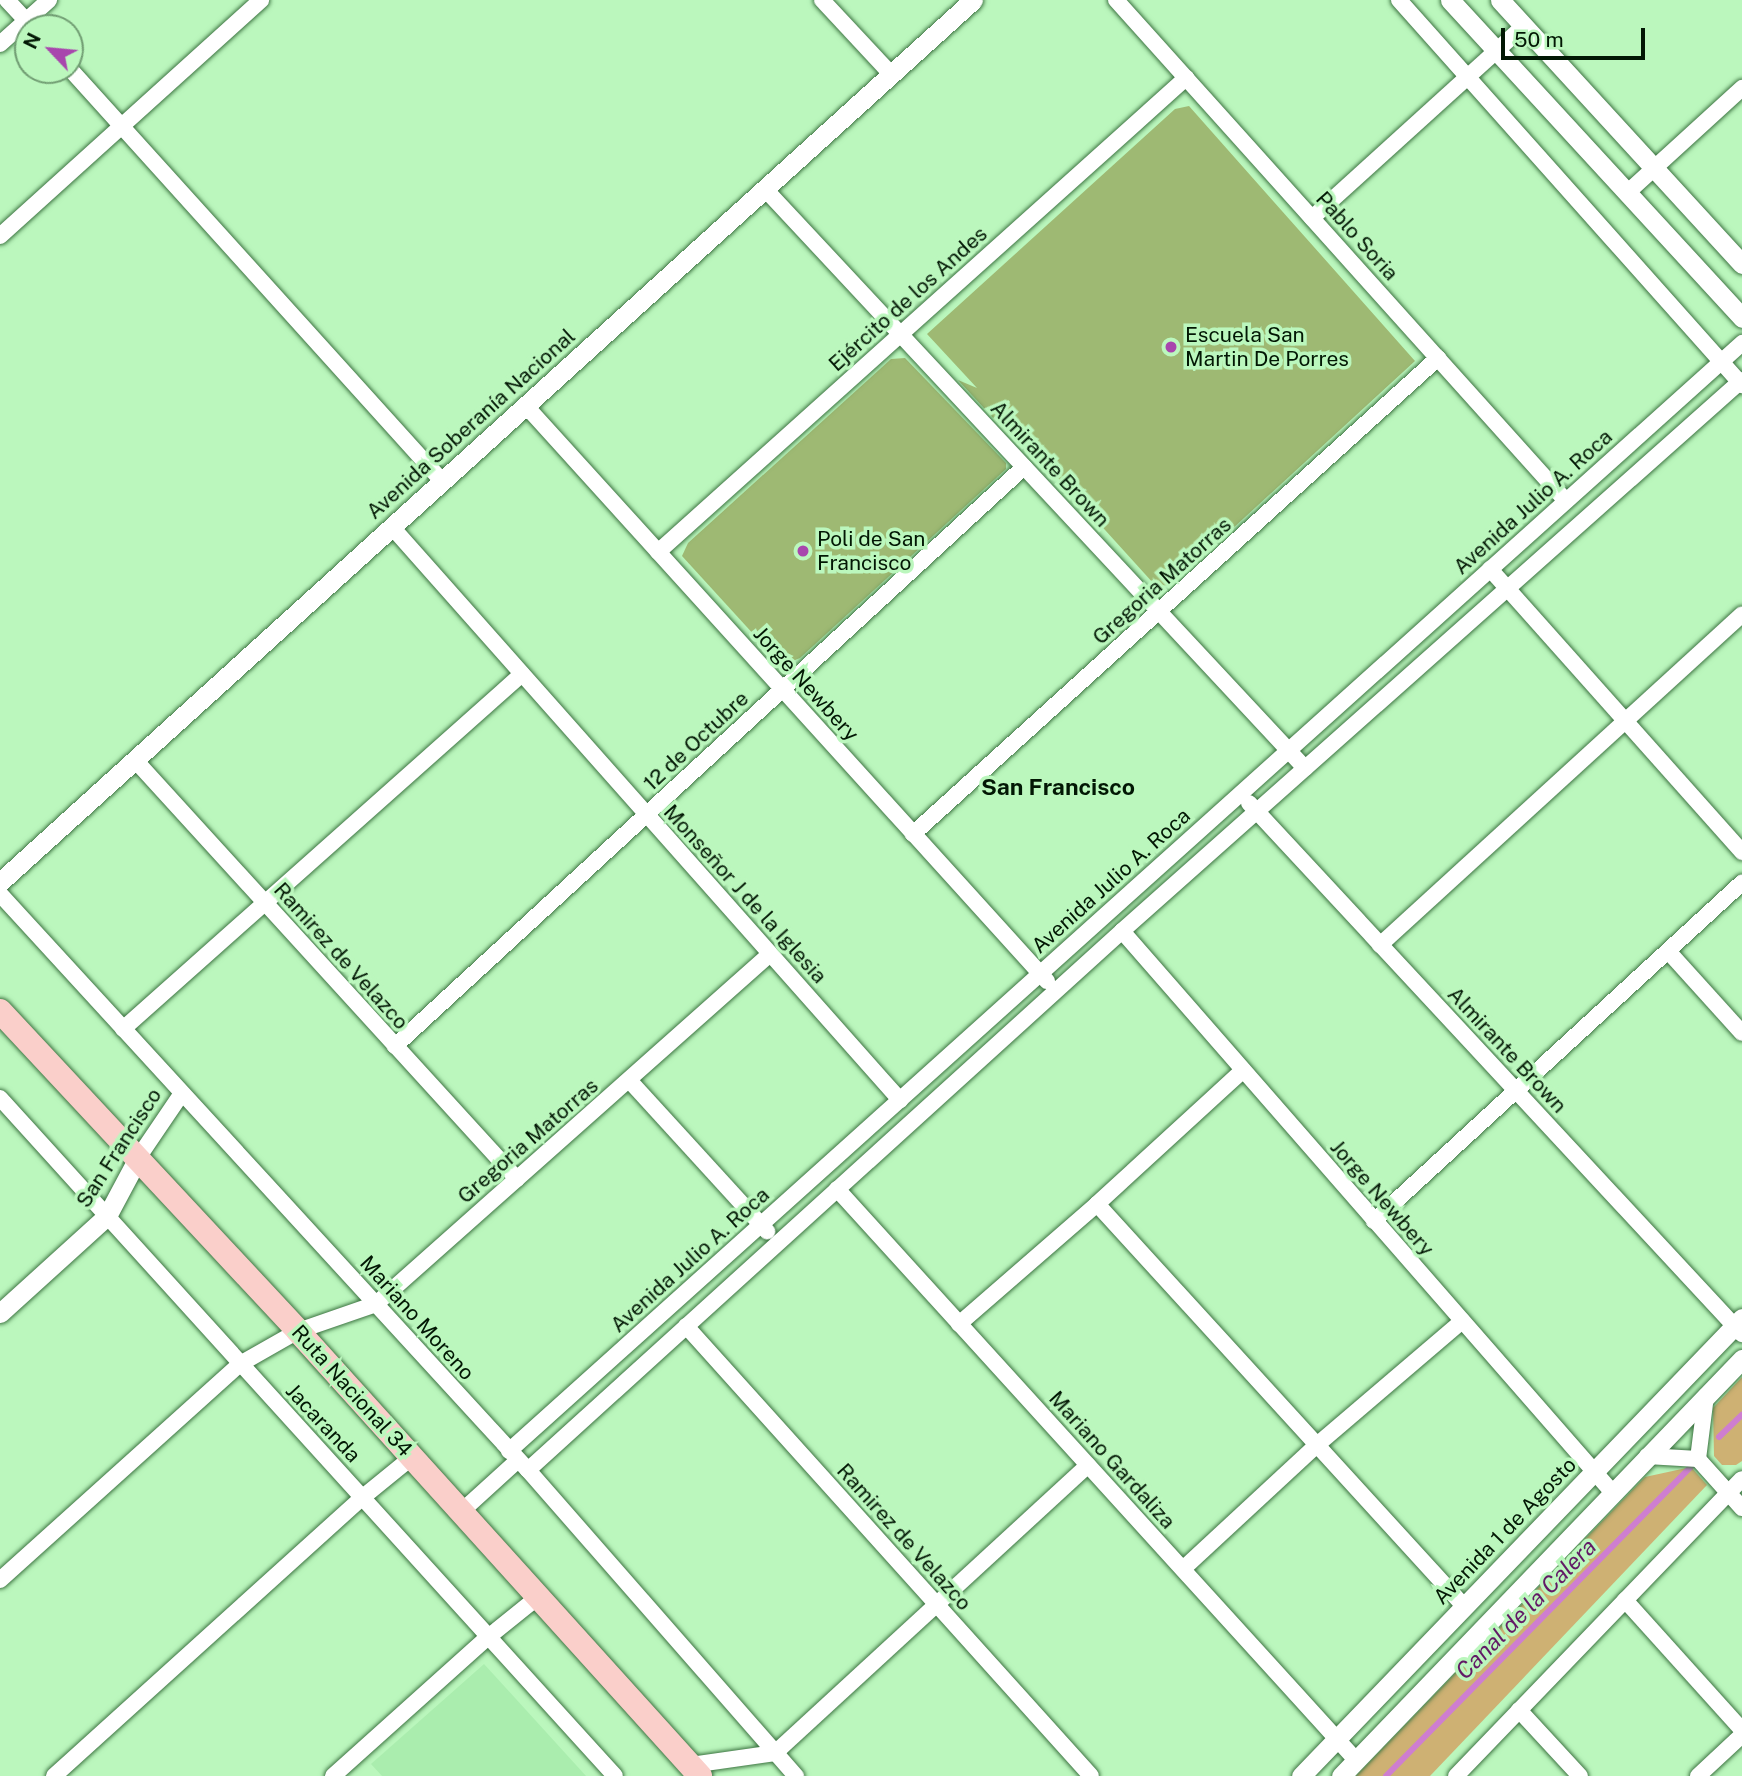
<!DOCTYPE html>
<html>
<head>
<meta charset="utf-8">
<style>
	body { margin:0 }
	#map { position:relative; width:1742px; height:1776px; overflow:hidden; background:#bbf7bd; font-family:"Public Sans",sans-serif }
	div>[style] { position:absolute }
	.built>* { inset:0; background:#aaedae }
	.green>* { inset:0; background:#ceb173 }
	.stream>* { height:6px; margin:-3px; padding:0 3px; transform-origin:3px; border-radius:3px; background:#ce7ed0 }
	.building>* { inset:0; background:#9eb973 }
	.roads { filter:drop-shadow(0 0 2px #3d7442) drop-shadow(0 0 2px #3d7442) }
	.minor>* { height:16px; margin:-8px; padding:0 8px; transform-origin:8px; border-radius:8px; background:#fff }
	.tertiary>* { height:19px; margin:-9.5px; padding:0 9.5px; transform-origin:9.5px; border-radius:9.5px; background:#fff }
	.trunk>* { height:24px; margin:-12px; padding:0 12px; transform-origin:12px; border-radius:12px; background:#facfca }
	.dots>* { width:19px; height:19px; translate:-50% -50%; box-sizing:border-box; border:4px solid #bbf7bd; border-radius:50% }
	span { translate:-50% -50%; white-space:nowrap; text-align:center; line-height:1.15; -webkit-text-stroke:7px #bbf7bd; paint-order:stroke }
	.street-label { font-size:21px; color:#021704 }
	.poi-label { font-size:21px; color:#021704 }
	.left { translate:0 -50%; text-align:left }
	.neighbourhood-label { font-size:23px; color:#021704; font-weight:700 }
	.water-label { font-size:23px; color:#621a66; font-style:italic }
	.north { position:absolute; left:14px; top:14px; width:70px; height:70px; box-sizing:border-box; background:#bbf7bd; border:2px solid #719d73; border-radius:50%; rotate:296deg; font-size:19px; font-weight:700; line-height:28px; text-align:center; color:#021704 }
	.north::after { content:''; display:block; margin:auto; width:24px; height:32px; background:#a846ad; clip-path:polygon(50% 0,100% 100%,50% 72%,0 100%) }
	.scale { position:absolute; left:1501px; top:28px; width:144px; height:32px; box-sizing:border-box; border:4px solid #021704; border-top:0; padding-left:9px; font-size:21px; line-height:24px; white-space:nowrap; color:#021704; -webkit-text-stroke:5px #bbf7bd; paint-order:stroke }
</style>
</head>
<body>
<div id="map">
	<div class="built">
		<i style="clip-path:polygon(484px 1664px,586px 1776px,382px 1776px,371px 1764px)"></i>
	</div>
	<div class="green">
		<i style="clip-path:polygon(1742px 1377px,1742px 1461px,1736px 1465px,1722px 1465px,1714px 1456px,1713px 1408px)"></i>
		<i style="clip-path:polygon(1691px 1467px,1707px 1485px,1430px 1776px,1356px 1776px,1645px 1477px)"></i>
	</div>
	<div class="stream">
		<i style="left:1719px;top:1437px;width:32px;rotate:-44deg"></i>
		<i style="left:1386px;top:1776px;width:434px;rotate:-45.4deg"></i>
	</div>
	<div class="building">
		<i style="clip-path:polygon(1189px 106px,1415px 361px,1170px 586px,1154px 584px,1009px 424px,1008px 434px,958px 380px,977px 388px,927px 334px,1175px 109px)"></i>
		<i style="clip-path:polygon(905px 358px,1006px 463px,1006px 469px,800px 658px,788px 663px,778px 661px,682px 556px,688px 543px,891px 359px)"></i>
	</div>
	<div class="roads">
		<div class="minor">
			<i style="left:7px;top:0;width:35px;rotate:47deg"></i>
			<i style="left:822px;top:0;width:101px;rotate:47deg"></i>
			<i style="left:1116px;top:0;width:673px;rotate:48.07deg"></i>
			<i style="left:1399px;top:0;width:516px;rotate:48.3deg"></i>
			<i style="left:0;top:44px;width:66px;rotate:-41.9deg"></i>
			<i style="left:70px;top:69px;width:555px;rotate:47.92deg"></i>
			<i style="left:765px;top:189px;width:792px;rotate:47deg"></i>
			<i style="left:1627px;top:193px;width:156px;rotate:-42.4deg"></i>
			<i style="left:1312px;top:218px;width:286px;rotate:-42.2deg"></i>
			<i style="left:0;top:236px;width:352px;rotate:-42.1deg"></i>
			<i style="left:526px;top:406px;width:776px;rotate:47.82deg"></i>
			<i style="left:392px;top:527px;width:766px;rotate:48.44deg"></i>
			<i style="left:658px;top:552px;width:710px;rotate:-41.92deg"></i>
			<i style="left:1490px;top:569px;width:379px;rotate:48.3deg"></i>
			<i style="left:135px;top:760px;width:567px;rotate:47.64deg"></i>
			<i style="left:1249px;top:803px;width:725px;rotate:47.13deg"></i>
			<i style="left:913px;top:834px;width:709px;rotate:-42.2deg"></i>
			<i style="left:0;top:894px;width:781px;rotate:47.49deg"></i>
			<i style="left:528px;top:1470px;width:407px;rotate:48.8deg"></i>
			<i style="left:1122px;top:931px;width:745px;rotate:48.86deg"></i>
			<i style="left:1380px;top:945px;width:490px;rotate:-42.4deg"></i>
			<i style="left:1668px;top:951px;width:110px;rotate:47.9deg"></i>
			<i style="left:123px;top:1029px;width:534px;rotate:-41.66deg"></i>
			<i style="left:395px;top:1046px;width:855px;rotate:-42.63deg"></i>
			<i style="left:629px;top:1080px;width:205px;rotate:47.6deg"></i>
			<i style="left:0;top:1098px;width:915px;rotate:47.79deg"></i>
			<i style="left:138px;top:1158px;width:78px;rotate:-55.9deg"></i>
			<i style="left:837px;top:1189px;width:772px;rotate:47.73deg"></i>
			<i style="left:1097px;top:1204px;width:544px;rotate:47.61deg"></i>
			<i style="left:1374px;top:1221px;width:500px;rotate:-42.6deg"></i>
			<i style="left:959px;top:1324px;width:183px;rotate:-41deg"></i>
			<i style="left:1097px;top:1204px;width:198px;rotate:-42.5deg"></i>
			<i style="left:686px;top:1326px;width:605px;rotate:48.01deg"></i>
			<i style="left:509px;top:1451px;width:1658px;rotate:-41.94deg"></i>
			<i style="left:1647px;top:1456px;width:51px;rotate:3.4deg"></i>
			<i style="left:1698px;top:1459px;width:66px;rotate:48.1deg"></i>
			<i style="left:1698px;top:1459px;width:64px;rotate:-82.8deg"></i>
			<i style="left:528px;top:1470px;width:802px;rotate:-42.22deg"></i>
			<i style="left:1122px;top:931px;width:829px;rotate:-41.63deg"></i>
			<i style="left:462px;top:1511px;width:76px;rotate:-42.3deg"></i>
			<i style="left:1183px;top:1569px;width:183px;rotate:-42.8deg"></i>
			<i style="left:1317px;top:1445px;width:191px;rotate:-40.5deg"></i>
			<i style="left:0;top:1580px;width:323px;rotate:-42deg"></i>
			<i style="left:240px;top:1364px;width:67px;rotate:-29.6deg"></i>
			<i style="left:298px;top:1331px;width:83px;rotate:-19.1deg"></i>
			<i style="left:376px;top:1304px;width:527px;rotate:-41.62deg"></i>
			<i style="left:1625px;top:1600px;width:175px;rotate:48deg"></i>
			<i style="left:1519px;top:1710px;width:90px;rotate:47.3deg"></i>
			<i style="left:691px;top:1765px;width:85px;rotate:-8.1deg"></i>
			<i style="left:775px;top:1753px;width:425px;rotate:-42.6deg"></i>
			<i style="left:54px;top:1776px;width:416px;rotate:-42.1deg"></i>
			<i style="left:363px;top:1497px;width:63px;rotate:-39.2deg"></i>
			<i style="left:333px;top:1776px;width:207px;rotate:-41.9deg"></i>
			<i style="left:487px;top:1638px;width:65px;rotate:-38.8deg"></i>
			<i style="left:1456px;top:1776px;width:412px;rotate:-46.1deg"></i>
			<i style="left:1698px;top:1776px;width:60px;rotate:-43deg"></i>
		</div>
		<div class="tertiary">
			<i style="left:1450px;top:0;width:432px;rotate:47.4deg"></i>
			<i style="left:1500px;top:0;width:358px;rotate:47.5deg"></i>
			<i style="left:0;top:882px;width:1313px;rotate:-42.19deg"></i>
			<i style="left:0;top:1313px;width:144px;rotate:-42.2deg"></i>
			<i style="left:107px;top:1216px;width:66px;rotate:-61.9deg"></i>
			<i style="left:1301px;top:1776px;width:636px;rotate:-46.08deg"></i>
			<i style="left:1341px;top:1776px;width:579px;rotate:-46.12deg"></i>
		</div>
		<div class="trunk">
			<i style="left:0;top:1011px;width:437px;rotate:47deg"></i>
			<i style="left:298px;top:1331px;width:600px;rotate:47.91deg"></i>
		</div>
	</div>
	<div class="dots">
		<i style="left:1171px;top:347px;background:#a846ad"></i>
		<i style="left:803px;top:551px;background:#a846ad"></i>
	</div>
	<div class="street-label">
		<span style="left:1357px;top:236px;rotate:48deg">Pablo Soria</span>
		<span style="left:908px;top:299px;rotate:-42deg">Ejército de los Andes</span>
		<span style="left:471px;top:424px;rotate:-42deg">Avenida Soberanía Nacional</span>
		<span style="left:1050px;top:464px;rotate:47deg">Almirante Brown</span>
		<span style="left:1533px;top:502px;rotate:-42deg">Avenida Julio A. Roca</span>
		<span style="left:1162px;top:581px;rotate:-42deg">Gregoria Matorras</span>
		<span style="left:806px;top:684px;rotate:48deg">Jorge Newbery</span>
		<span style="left:696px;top:741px;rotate:-43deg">12 de Octubre</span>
		<span style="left:1111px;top:881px;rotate:-42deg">Avenida Julio A. Roca</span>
		<span style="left:745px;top:894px;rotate:48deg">Monseñor J de la Iglesia</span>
		<span style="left:341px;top:956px;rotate:48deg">Ramirez de Velazco</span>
		<span style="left:1507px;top:1050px;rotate:47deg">Almirante Brown</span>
		<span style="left:528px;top:1141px;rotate:-41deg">Gregoria Matorras</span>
		<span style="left:119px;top:1148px;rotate:-57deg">San Francisco</span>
		<span style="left:1382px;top:1198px;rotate:49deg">Jorge Newbery</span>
		<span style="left:690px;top:1260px;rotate:-42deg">Avenida Julio A. Roca</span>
		<span style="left:417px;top:1318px;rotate:48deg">Mariano Moreno</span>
		<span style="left:352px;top:1391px;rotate:48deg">Ruta Nacional 34</span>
		<span style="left:323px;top:1423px;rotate:47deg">Jacaranda</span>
		<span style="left:1112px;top:1460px;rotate:48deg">Mariano Gardaliza</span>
		<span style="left:1505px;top:1531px;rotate:-46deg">Avenida 1 de Agosto</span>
		<span style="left:904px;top:1537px;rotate:48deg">Ramirez de Velazco</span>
	</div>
	<div class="poi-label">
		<span class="left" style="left:1185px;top:347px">Escuela San<br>Martin De Porres</span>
		<span class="left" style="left:817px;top:551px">Poli de San<br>Francisco</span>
	</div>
	<div class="neighbourhood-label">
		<span style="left:1058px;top:787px">San Francisco</span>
	</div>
	<div class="water-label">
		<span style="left:1526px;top:1609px;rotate:-45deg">Canal de la Calera</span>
	</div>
	<div class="north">N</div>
	<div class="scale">50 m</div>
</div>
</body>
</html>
